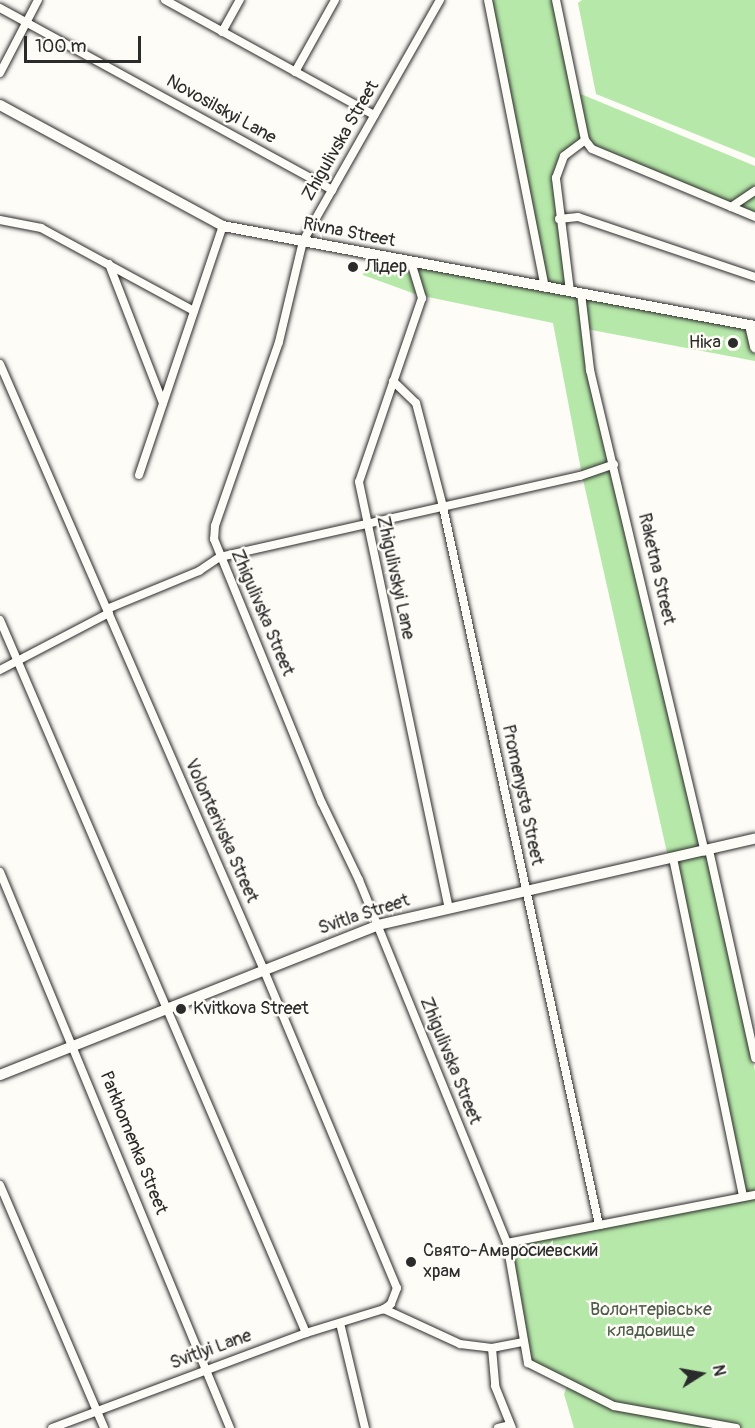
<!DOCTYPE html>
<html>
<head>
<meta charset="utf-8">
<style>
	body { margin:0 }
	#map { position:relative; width:755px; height:1428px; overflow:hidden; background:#fdfcf7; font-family:Pangolin,sans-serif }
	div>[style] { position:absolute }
	.green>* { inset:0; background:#b6e8a9 }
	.roads { filter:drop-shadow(0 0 2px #2b2b2b) drop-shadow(0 0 2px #2b2b2b) }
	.minor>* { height:8px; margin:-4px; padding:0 4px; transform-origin:4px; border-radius:4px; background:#fdfcf7 }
	.tertiary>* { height:10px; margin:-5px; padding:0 5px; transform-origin:5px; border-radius:5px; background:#fdfcf7 }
	.dots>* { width:16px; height:16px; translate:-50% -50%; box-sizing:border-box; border:3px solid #fdfcf7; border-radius:50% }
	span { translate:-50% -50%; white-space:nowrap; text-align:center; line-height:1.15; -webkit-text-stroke:5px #fdfcf7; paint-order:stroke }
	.street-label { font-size:18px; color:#2b2b2b }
	.poi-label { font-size:18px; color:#2b2b2b }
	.left { translate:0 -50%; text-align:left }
	.right { translate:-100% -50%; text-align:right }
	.park-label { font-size:18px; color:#4e5a4a }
	.north { position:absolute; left:671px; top:1344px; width:60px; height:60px; -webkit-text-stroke:4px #fdfcf7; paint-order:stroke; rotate:79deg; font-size:16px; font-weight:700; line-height:24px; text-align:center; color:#2b2b2b }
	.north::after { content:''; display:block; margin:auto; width:21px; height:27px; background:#2b2b2b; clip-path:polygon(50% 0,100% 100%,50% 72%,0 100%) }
	.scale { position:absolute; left:24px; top:36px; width:117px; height:27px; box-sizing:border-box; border:3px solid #2b2b2b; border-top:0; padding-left:8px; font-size:18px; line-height:21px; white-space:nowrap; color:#2b2b2b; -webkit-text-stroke:4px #fdfcf7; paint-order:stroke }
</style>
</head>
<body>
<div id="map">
	<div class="green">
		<i style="clip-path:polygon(491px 0,553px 0,571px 90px,755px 166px,755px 213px,606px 154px,582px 138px,562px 153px,553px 178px,568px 293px,755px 327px,755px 361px,581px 328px,587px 370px,707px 853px,755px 1071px,755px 1428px,574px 1428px,564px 1394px,568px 1384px,533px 1367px,507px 1243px,745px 1197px,676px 856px,668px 857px,582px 475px,553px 323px,423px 296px,414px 265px,547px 289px)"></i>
		<i style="clip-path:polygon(582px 0,755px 0,755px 158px,596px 94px,578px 3px)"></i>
		<i style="clip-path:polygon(368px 256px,410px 264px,418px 295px,363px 275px)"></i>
	</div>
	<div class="roads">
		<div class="minor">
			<i style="left:165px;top:0;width:239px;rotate:28.8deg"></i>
			<i style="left:440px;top:0;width:277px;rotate:119.6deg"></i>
			<i style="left:303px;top:241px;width:104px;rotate:103.4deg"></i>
			<i style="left:279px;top:342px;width:195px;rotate:109.2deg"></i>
			<i style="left:215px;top:526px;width:13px;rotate:94deg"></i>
			<i style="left:214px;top:539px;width:285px;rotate:67.8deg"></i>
			<i style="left:322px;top:803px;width:85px;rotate:64.3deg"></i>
			<i style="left:359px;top:880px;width:392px;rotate:67.8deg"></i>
			<i style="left:507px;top:1243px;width:122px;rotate:80.1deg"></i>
			<i style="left:528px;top:1363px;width:96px;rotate:26.6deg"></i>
			<i style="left:614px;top:1406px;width:124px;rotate:10.2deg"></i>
			<i style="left:488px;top:0;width:293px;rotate:78.8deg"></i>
			<i style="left:556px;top:0;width:143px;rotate:78.3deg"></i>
			<i style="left:585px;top:140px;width:11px;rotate:52deg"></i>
			<i style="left:592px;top:149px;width:177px;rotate:22.6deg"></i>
			<i style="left:0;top:8px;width:379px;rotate:28.7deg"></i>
			<i style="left:222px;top:32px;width:37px;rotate:-61deg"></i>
			<i style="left:295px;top:72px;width:82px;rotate:-60.9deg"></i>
			<i style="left:0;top:73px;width:82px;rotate:-62.5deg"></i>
			<i style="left:731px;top:207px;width:29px;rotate:-34deg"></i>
			<i style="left:559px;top:219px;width:19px;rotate:-6deg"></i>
			<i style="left:578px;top:217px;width:187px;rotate:18.7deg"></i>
			<i style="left:0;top:220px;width:42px;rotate:11deg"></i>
			<i style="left:41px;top:228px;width:174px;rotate:28.5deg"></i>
			<i style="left:411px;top:262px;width:38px;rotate:73deg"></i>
			<i style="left:422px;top:298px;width:194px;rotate:108.9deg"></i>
			<i style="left:359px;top:482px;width:433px;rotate:78.1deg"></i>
			<i style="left:109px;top:264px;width:149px;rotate:68.8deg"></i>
			<i style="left:570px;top:291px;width:114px;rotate:-97.1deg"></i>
			<i style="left:556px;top:178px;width:23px;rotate:-70deg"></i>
			<i style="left:564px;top:156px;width:26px;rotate:-37deg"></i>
			<i style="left:581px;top:293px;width:78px;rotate:83.3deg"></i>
			<i style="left:590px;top:370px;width:495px;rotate:76.6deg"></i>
			<i style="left:0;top:364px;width:659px;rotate:66.47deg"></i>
			<i style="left:263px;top:968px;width:347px;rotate:67.3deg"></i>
			<i style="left:397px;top:1288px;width:17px;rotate:111deg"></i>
			<i style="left:391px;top:1304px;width:9px;rotate:144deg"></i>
			<i style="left:384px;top:1309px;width:82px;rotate:162.9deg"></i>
			<i style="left:306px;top:1333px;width:271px;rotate:159.5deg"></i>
			<i style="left:393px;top:381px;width:32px;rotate:44deg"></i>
			<i style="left:416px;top:403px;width:107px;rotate:75.4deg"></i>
			<i style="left:443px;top:507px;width:735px;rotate:77.74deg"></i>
			<i style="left:139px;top:475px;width:263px;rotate:-71.4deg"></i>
			<i style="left:107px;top:609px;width:100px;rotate:-22.4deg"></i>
			<i style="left:199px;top:571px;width:25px;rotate:-34deg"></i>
			<i style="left:220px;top:557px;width:369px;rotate:-12.7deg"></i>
			<i style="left:580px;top:476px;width:36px;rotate:-19deg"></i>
			<i style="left:0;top:620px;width:776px;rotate:66.77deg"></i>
			<i style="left:0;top:670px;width:123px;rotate:-27.6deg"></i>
			<i style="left:709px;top:850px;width:213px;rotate:77.5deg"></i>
			<i style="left:673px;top:858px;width:346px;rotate:78.3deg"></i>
			<i style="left:0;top:872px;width:602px;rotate:67.53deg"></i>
			<i style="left:0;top:1185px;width:264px;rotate:66.8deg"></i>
			<i style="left:507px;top:1243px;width:253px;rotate:-11deg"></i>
			<i style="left:384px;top:1309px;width:84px;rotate:24.7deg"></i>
			<i style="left:460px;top:1344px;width:32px;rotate:7deg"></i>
			<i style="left:492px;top:1348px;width:32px;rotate:-11deg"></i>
			<i style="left:340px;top:1323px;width:108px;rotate:76.6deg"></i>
			<i style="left:492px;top:1348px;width:38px;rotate:85deg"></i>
			<i style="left:495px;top:1386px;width:45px;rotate:68deg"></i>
			<i style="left:498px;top:1428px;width:12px;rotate:-14deg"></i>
		</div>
		<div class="tertiary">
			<i style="left:0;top:105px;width:254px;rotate:28.5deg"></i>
			<i style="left:223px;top:226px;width:541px;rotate:10.65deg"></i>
			<i style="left:750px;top:325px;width:23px;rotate:77deg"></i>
			<i style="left:0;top:1075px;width:407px;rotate:-21.6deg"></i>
			<i style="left:378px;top:925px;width:387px;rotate:-12.9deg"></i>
		</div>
	</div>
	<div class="dots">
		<i style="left:353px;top:267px;background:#2b2b2b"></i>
		<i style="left:733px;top:343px;background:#2b2b2b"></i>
		<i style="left:181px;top:1009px;background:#2b2b2b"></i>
		<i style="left:411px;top:1262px;background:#2b2b2b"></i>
	</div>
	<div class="street-label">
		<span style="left:221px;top:110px;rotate:29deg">Novosilskyi Lane</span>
		<span style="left:341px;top:141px;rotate:-60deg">Zhigulivska Street</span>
		<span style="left:349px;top:233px;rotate:11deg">Rivna Street</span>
		<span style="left:656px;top:569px;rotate:77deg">Raketna Street</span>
		<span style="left:395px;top:578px;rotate:78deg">Zhigulivskyi Lane</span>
		<span style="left:262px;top:613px;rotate:67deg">Zhigulivska Street</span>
		<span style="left:522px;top:795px;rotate:78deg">Promenysta Street</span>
		<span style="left:221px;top:831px;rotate:66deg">Volonterivska Street</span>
		<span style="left:364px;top:915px;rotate:-18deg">Svitla Street</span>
		<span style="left:450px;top:1061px;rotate:68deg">Zhigulivska Street</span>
		<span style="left:133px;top:1143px;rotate:68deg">Parkhomenka Street</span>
		<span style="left:211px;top:1350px;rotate:-20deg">Svitlyi Lane</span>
	</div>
	<div class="poi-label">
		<span class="left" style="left:365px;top:267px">Лідер</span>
		<span class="right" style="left:721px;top:343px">Ніка</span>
		<span class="left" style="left:193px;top:1009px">Kvitkova Street</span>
		<span class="left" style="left:423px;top:1262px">Свято-Амвросиевский<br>храм</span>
	</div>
	<div class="park-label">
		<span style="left:651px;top:1321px">Волонтерівське<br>кладовище</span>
	</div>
	<div class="north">N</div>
	<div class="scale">100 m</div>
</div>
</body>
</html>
